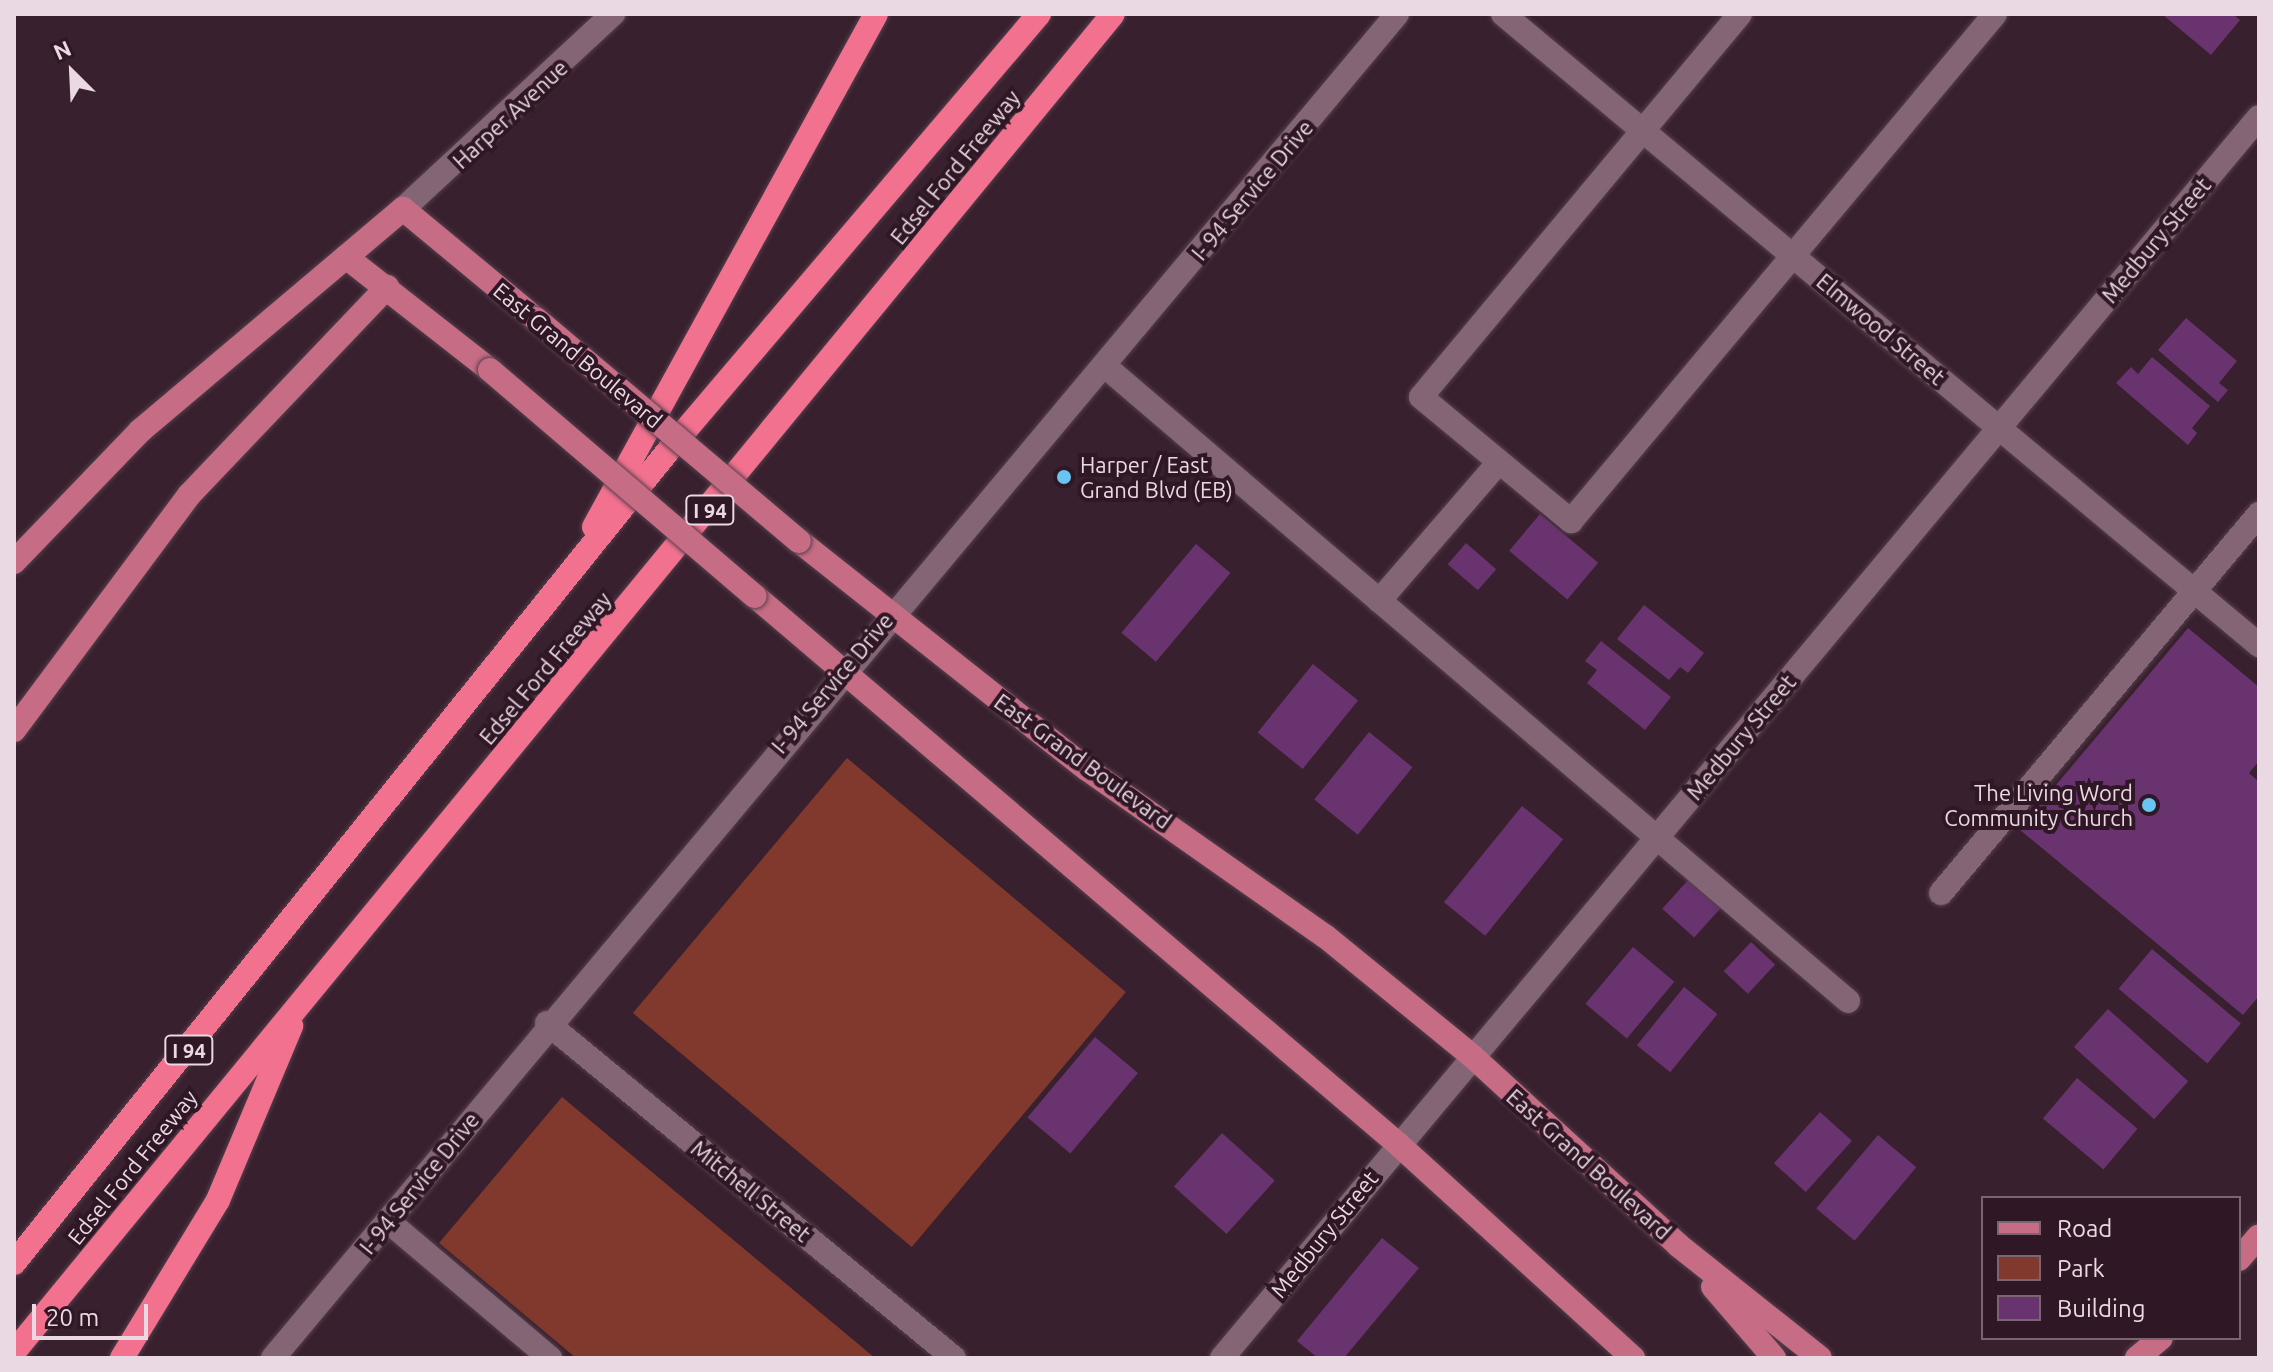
<!DOCTYPE html>
<html>
<head>
<meta charset="utf-8">
<style>
	body { margin:0 }
	#map { position:relative; width:2273px; height:1372px; overflow:hidden; background:#39202e; font-family:Ubuntu,sans-serif }
	div>[style] { position:absolute }
	.green>* { inset:0; background:#81392e; transform-origin:0 0 }
	.building>* { inset:0; background:#693370; transform-origin:0 0 }
	.roads { filter:drop-shadow(0 0 2px #543f4b) drop-shadow(0 0 2px #543f4b) }
	.minor>* { height:24px; margin:-12px; padding:0 12px; transform-origin:12px; border-radius:12px; background:#836575 }
	.major>* { height:24px; margin:-12px; padding:0 12px; transform-origin:12px; border-radius:12px; background:#c66c85 }
	.highway>* { height:24px; margin:-12px; padding:0 12px; transform-origin:12px; border-radius:12px; background:#f2718f }
	.bridges { filter:drop-shadow(0 0 2px #543f4b) drop-shadow(0 0 2px #543f4b) }
	.major-bridge>* { height:24px; margin:-12px; padding:0 12px; transform-origin:12px; border-radius:12px; background:#c66c85 }
	.dots>* { width:22px; height:22px; translate:-50% -50%; box-sizing:border-box; border:4px solid #2f1725; border-radius:50% }
	span { translate:-50% -50%; white-space:nowrap; text-align:center; line-height:1.15; -webkit-text-stroke:8px #2f1725; paint-order:stroke }
	.shield-label span { padding:2px 6px; background:#2f1725; border:2px solid; border-radius:6px; -webkit-text-stroke-width:0 }
	.shield-label { font-size:20px; color:#ead9e2; font-weight:700 }
	.street-label { font-size:22px; color:#ead9e2 }
	.poi-label { font-size:22px; color:#ead9e2 }
	.left { translate:0 -50%; text-align:left }
	.right { translate:-100% -50%; text-align:right }
	.frame { position:absolute; inset:0; border:16px solid #ead9e2; pointer-events:none }
	.legend { position:absolute; left:1981px; top:1196px; width:260px; height:144px; box-sizing:border-box; background:#2f1725; border:2px solid #7a6571; margin:0; padding:10px 14px; list-style:none; font-size:24px; color:#ead9e2 }
	.legend li { display:flex; align-items:center; gap:16px; height:40px }
	.legend b { width:40px; border:2px solid #7a6571 }
	.north { position:absolute; left:32px; top:32px; width:80px; height:80px; -webkit-text-stroke:6px #2f1725; paint-order:stroke; rotate:336deg; font-size:22px; font-weight:700; line-height:32px; text-align:center; color:#ead9e2 }
	.north::after { content:''; display:block; margin:auto; width:28px; height:36px; background:#ead9e2; clip-path:polygon(50% 0,100% 100%,50% 72%,0 100%) }
	.scale { position:absolute; left:32px; top:1304px; width:116px; height:36px; box-sizing:border-box; border:4px solid #ead9e2; border-top:0; padding-left:10px; font-size:24px; line-height:28px; white-space:nowrap; color:#ead9e2; -webkit-text-stroke:6px #2f1725; paint-order:stroke }
</style>
</head>
<body>
<div id="map">
	<div class="green">
		<i style="left:847px;top:758px;width:364px;height:333px;rotate:40deg"></i>
		<i style="clip-path:polygon(562px 1097px,875px 1358px,576px 1358px,439px 1243px)"></i>
	</div>
	<div class="building">
		<i style="clip-path:polygon(2162px 14px,2233px 14px,2240px 20px,2211px 55px)"></i>
		<i style="clip-path:polygon(2186px 318px,2237px 361px,2219px 383px,2228px 390px,2218px 402px,2158px 350px)"></i>
		<i style="clip-path:polygon(2152px 357px,2210px 406px,2192px 428px,2197px 433px,2188px 445px,2116px 383px,2131px 367px,2138px 374px)"></i>
		<i style="left:1540px;top:514px;width:76px;height:48px;rotate:40deg"></i>
		<i style="left:1466px;top:543px;width:40px;height:28px;rotate:41deg"></i>
		<i style="left:1196px;top:544px;width:45px;height:116px;rotate:40deg"></i>
		<i style="clip-path:polygon(1644px 605px,1704px 653px,1688px 673px,1680px 667px,1669px 680px,1617px 639px)"></i>
		<i style="clip-path:polygon(2188px 628px,2259px 687px,2259px 761px,2249px 773px,2259px 782px,2259px 996px,2243px 1015px,2019px 829px)"></i>
		<i style="clip-path:polygon(1601px 641px,1671px 697px,1645px 730px,1587px 683px,1597px 670px,1585px 661px)"></i>
		<i style="left:1313px;top:664px;width:58px;height:88px;rotate:39deg"></i>
		<i style="left:1369px;top:732px;width:56px;height:87px;rotate:39deg"></i>
		<i style="left:1522px;top:806px;width:53px;height:124px;rotate:39deg"></i>
		<i style="left:1689px;top:879px;width:43px;height:40px;rotate:42deg"></i>
		<i style="left:1751px;top:942px;width:33px;height:40px;rotate:43deg"></i>
		<i style="left:1633px;top:947px;width:54px;height:74px;rotate:40deg"></i>
		<i style="left:2152px;top:949px;width:116px;height:52px;rotate:40deg"></i>
		<i style="left:1684px;top:987px;width:43px;height:75px;rotate:39deg"></i>
		<i style="left:2108px;top:1009px;width:108px;height:51px;rotate:42deg"></i>
		<i style="left:1095px;top:1037px;width:56px;height:105px;rotate:40deg"></i>
		<i style="left:2077px;top:1078px;width:79px;height:53px;rotate:40deg"></i>
		<i style="left:1820px;top:1112px;width:43px;height:69px;rotate:42deg"></i>
		<i style="left:1222px;top:1133px;width:71px;height:72px;rotate:42deg"></i>
		<i style="left:1878px;top:1135px;width:50px;height:96px;rotate:40deg"></i>
		<i style="clip-path:polygon(1382px 1238px,1419px 1268px,1344px 1358px,1318px 1358px,1297px 1341px)"></i>
	</div>
	<div class="roads">
		<div class="minor">
			<i style="left:1503px;top:14px;width:985px;rotate:39.85deg"></i>
			<i style="left:1740px;top:14px;width:498px;rotate:129.8deg"></i>
			<i style="left:1421px;top:397px;width:195px;rotate:39.6deg"></i>
			<i style="left:1571px;top:521px;width:661px;rotate:-50.09deg"></i>
			<i style="left:403px;top:209px;width:287px;rotate:-42.9deg"></i>
			<i style="left:1106px;top:367px;width:976px;rotate:40.51deg"></i>
			<i style="left:1379px;top:601px;width:182px;rotate:-49.2deg"></i>
			<i style="left:1941px;top:893px;width:495px;rotate:-50deg"></i>
			<i style="left:547px;top:1023px;width:527px;rotate:39.46deg"></i>
			<i style="left:389px;top:1222px;width:211px;rotate:40.2deg"></i>
			<i style="left:273px;top:1358px;width:1752px;rotate:-50.09deg"></i>
			<i style="left:1222px;top:1358px;width:1617px;rotate:-50.12deg"></i>
		</div>
		<div class="major">
			<i style="left:346px;top:257px;width:183px;rotate:38.1deg"></i>
			<i style="left:799px;top:541px;width:367px;rotate:38.4deg"></i>
			<i style="left:1087px;top:769px;width:291px;rotate:35.1deg"></i>
			<i style="left:1325px;top:936px;width:190px;rotate:39.2deg"></i>
			<i style="left:1472px;top:1056px;width:280px;rotate:42.5deg"></i>
			<i style="left:1678px;top:1245px;width:181px;rotate:38.5deg"></i>
			<i style="left:14px;top:562px;width:182px;rotate:-46.1deg"></i>
			<i style="left:140px;top:431px;width:344px;rotate:-40.2deg"></i>
			<i style="left:403px;top:209px;width:173px;rotate:39.6deg"></i>
			<i style="left:755px;top:596px;width:845px;rotate:40.44deg"></i>
			<i style="left:1398px;top:1144px;width:318px;rotate:42.3deg"></i>
			<i style="left:14px;top:730px;width:294px;rotate:-53.3deg"></i>
			<i style="left:190px;top:494px;width:286px;rotate:-46.4deg"></i>
			<i style="left:2239px;top:1259px;width:30px;rotate:-49deg"></i>
			<i style="left:1713px;top:1287px;width:94px;rotate:49.3deg"></i>
			<i style="left:2137px;top:1358px;width:31px;rotate:-40deg"></i>
		</div>
		<div class="highway">
			<i style="left:594px;top:527px;width:585px;rotate:-61.2deg"></i>
			<i style="left:14px;top:1263px;width:1049px;rotate:-51.15deg"></i>
			<i style="left:672px;top:446px;width:567px;rotate:-49.65deg"></i>
			<i style="left:14px;top:1352px;width:1731px;rotate:-50.6deg"></i>
			<i style="left:122px;top:1358px;width:185px;rotate:-58.7deg"></i>
			<i style="left:218px;top:1200px;width:189px;rotate:-67.2deg"></i>
		</div>
	</div>
	<div class="bridges">
		<div class="major-bridge">
			<i style="left:536px;top:319px;width:344px;rotate:40.2deg"></i>
			<i style="left:490px;top:370px;width:348px;rotate:40.5deg"></i>
		</div>
	</div>
	<div class="dots">
		<i style="left:1064px;top:477px;background:#68c4f0"></i>
		<i style="left:2149px;top:805px;background:#68c4f0"></i>
	</div>
	<div class="shield-label">
		<span style="left:710px;top:510px">I 94</span>
		<span style="left:189px;top:1050px">I 94</span>
	</div>
	<div class="street-label">
		<span style="left:510px;top:114px;rotate:-43deg">Harper Avenue</span>
		<span style="left:955px;top:167px;rotate:-51deg">Edsel Ford Freeway</span>
		<span style="left:1252px;top:190px;rotate:-50deg">I- 94 Service Drive</span>
		<span style="left:2156px;top:240px;rotate:-50deg">Medbury Street</span>
		<span style="left:1881px;top:329px;rotate:40deg">Elmwood Street</span>
		<span style="left:578px;top:355px;rotate:40deg">East Grand Boulevard</span>
		<span style="left:545px;top:668px;rotate:-50deg">Edsel Ford Freeway</span>
		<span style="left:832px;top:683px;rotate:-50deg">I- 94 Service Drive</span>
		<span style="left:1741px;top:737px;rotate:-50deg">Medbury Street</span>
		<span style="left:1083px;top:761px;rotate:36deg">East Grand Boulevard</span>
		<span style="left:1589px;top:1164px;rotate:42deg">East Grand Boulevard</span>
		<span style="left:132px;top:1167px;rotate:-51deg">Edsel Ford Freeway</span>
		<span style="left:419px;top:1183px;rotate:-51deg">I- 94 Service Drive</span>
		<span style="left:751px;top:1191px;rotate:39deg">Mitchell Street</span>
		<span style="left:1324px;top:1234px;rotate:-51deg">Medbury Street</span>
	</div>
	<div class="poi-label">
		<span class="left" style="left:1080px;top:477px">Harper / East<br>Grand Blvd (EB)</span>
		<span class="right" style="left:2133px;top:805px">The Living Word<br>Community Church</span>
	</div>
	<div class="frame"></div>
	<ul class="legend">
	<li><b style="height:10px;background:#c66c85"></b>Road</li>
	<li><b style="height:22px;background:#81392e"></b>Park</li>
	<li><b style="height:22px;background:#693370"></b>Building</li>
	</ul>
	<div class="north">N</div>
	<div class="scale">20 m</div>
</div>
</body>
</html>
